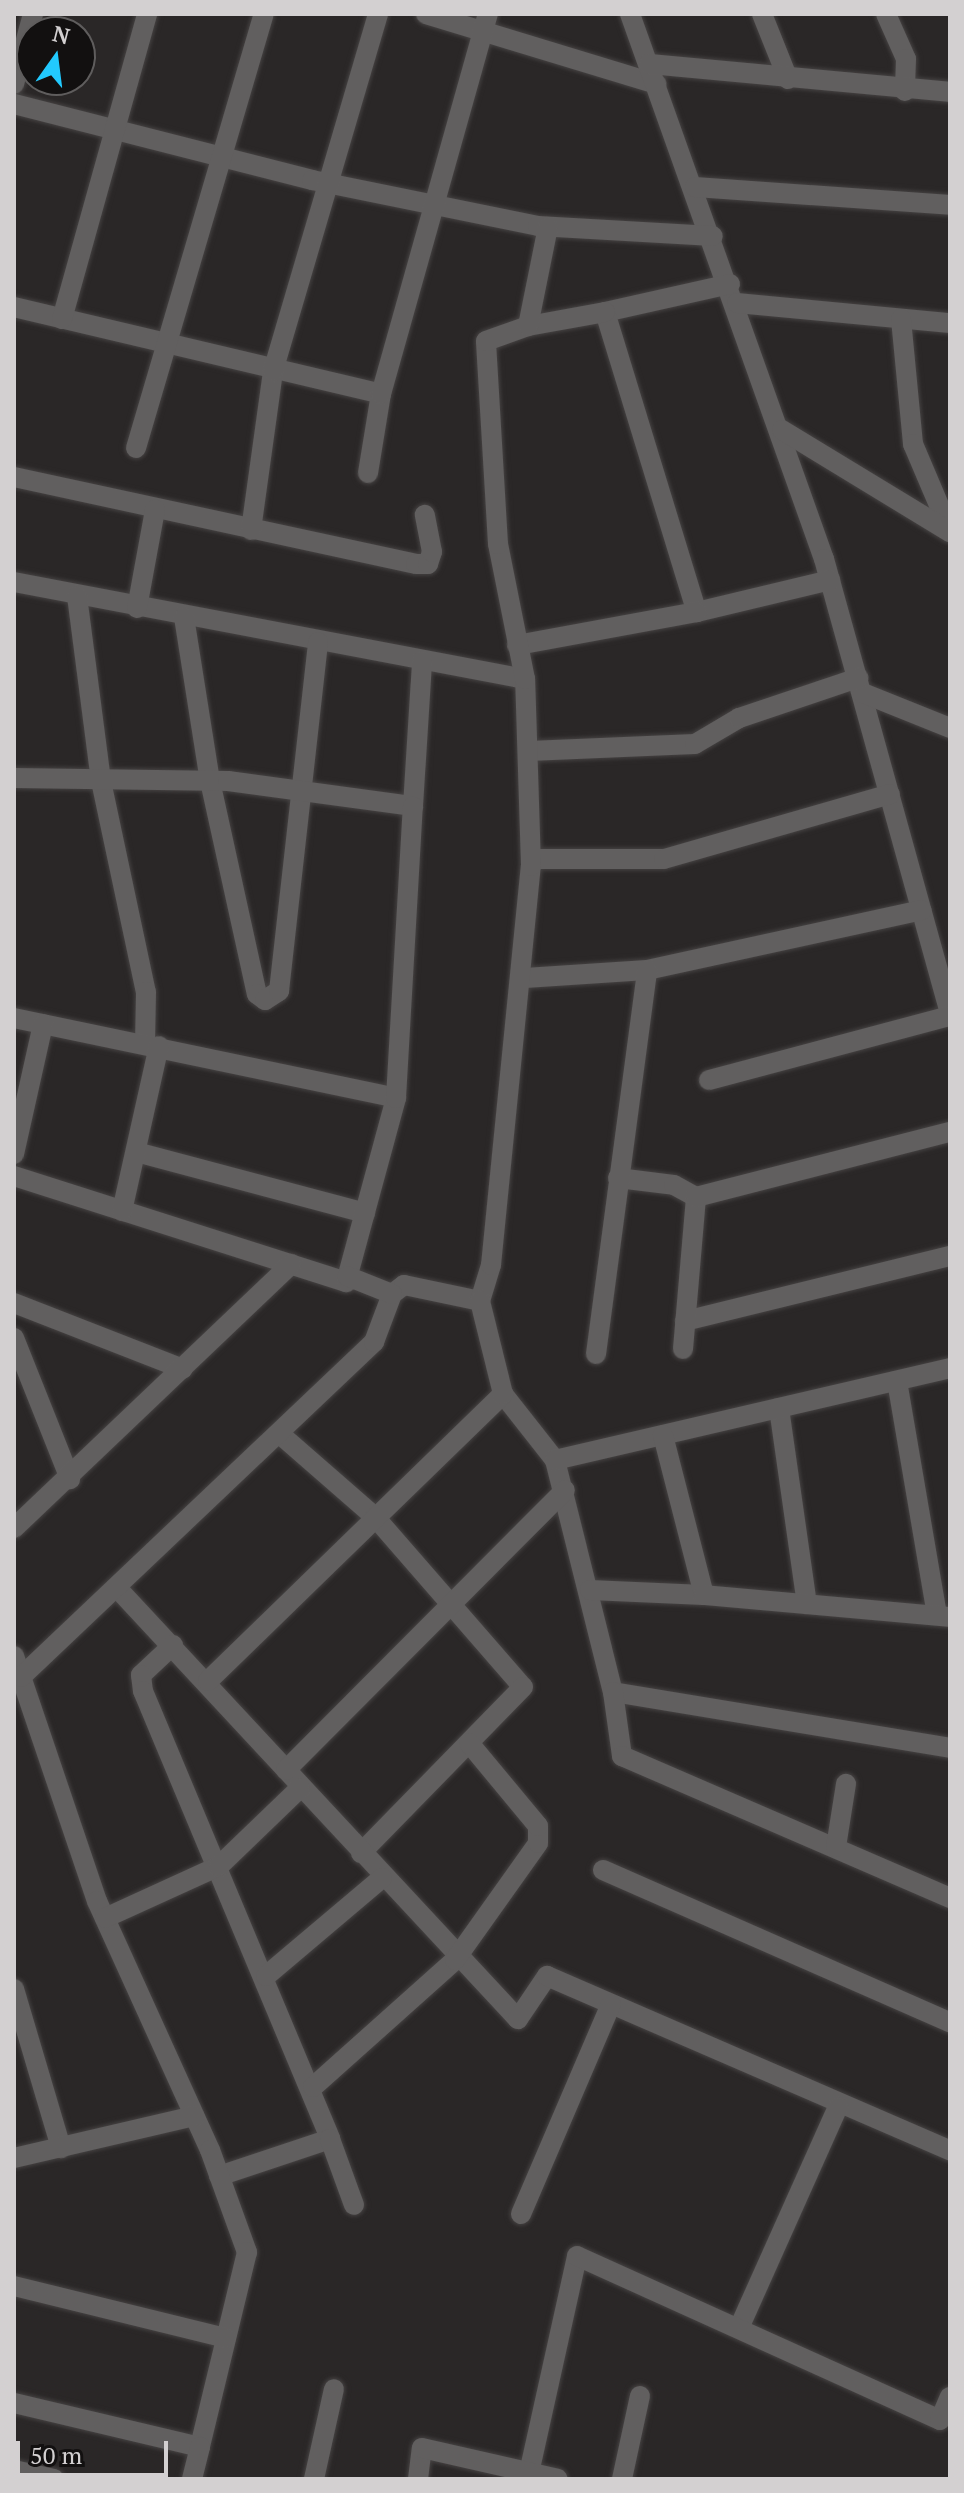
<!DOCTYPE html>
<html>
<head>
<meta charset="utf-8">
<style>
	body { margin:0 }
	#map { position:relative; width:964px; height:2493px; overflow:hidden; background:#2a2727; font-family:"PT Serif",serif }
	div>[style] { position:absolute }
	.roads { filter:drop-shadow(0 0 2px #454242) drop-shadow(0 0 2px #454242) }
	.street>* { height:20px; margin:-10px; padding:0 10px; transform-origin:10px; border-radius:10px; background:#615f5f }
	span { translate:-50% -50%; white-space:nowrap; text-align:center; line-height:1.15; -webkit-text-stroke:8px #121010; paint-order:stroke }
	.frame { position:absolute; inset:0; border:16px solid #d3d0d1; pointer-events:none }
	.north { position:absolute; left:16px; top:16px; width:80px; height:80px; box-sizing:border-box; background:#121010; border:2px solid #5f5d5d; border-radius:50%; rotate:14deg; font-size:22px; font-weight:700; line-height:32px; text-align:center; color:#d3d0d1 }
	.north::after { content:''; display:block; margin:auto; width:28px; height:36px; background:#22c9fe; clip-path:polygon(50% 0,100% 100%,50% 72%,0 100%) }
	.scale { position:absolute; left:16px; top:2441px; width:152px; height:36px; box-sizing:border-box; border:4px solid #d3d0d1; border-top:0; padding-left:10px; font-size:24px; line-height:28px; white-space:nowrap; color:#d3d0d1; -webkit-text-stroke:6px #121010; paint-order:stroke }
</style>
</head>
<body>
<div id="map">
	<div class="roads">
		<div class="street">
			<i style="left:426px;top:14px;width:241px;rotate:16.9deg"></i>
			<i style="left:630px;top:14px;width:578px;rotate:70.41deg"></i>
			<i style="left:824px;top:559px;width:471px;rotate:74.5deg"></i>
			<i style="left:762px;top:14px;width:70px;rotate:68.2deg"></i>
			<i style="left:886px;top:14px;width:49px;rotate:66deg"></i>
			<i style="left:906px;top:59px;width:32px;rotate:92deg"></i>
			<i style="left:649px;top:64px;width:302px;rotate:5.3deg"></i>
			<i style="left:14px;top:84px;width:73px;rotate:-74.8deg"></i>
			<i style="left:14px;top:104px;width:308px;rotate:14.3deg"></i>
			<i style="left:312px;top:180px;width:231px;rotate:11.5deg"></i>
			<i style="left:538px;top:226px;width:175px;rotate:3.3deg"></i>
			<i style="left:695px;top:187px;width:256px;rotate:4deg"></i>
			<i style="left:730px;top:284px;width:128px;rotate:167.4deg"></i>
			<i style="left:605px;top:312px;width:314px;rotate:73deg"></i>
			<i style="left:697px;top:612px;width:137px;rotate:-13.5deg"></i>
			<i style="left:737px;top:303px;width:214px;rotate:5.4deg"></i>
			<i style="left:14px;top:307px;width:377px;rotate:13.3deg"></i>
			<i style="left:62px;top:319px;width:317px;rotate:-74.4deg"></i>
			<i style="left:901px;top:319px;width:126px;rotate:84.5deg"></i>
			<i style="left:913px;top:444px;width:95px;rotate:67deg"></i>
			<i style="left:528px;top:326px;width:78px;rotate:-10.3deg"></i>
			<i style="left:782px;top:430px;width:197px;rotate:31.3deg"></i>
			<i style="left:136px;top:448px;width:452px;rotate:-73.6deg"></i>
			<i style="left:368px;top:473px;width:80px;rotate:-80.7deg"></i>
			<i style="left:381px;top:394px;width:395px;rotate:-74.3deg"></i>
			<i style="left:14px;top:477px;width:411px;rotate:12.2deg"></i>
			<i style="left:416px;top:564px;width:12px"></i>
			<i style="left:428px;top:564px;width:13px;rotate:-72deg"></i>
			<i style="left:432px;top:552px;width:38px;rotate:-101deg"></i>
			<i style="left:251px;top:530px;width:161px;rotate:-82.1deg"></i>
			<i style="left:273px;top:371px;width:372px;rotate:-73.6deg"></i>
			<i style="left:14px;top:582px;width:520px;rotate:10.75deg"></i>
			<i style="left:77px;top:596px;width:187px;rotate:82.6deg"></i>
			<i style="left:101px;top:781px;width:216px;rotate:78deg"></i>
			<i style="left:146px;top:992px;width:51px;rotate:91.1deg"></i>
			<i style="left:137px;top:608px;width:100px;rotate:-79.6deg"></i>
			<i style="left:184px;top:617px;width:166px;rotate:81deg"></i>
			<i style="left:210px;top:781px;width:218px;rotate:77.6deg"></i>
			<i style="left:257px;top:994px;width:10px;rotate:37deg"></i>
			<i style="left:265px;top:1000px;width:17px;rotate:-33deg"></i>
			<i style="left:279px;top:991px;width:351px;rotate:-83.6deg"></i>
			<i style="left:517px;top:645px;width:183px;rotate:-10.4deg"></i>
			<i style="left:863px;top:693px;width:94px;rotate:21.9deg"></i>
			<i style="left:529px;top:751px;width:166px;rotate:-2.4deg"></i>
			<i style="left:695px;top:744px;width:51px;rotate:-30.6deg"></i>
			<i style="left:739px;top:718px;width:126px;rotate:-18.6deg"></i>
			<i style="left:14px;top:778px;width:214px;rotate:0.8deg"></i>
			<i style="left:228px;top:781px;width:187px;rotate:7.7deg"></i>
			<i style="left:413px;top:806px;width:145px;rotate:-86.4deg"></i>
			<i style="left:531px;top:859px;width:133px"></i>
			<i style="left:664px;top:859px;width:235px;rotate:-16deg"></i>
			<i style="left:525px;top:978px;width:122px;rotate:-3.8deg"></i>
			<i style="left:647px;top:970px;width:281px;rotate:-12.3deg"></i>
			<i style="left:14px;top:1018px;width:390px;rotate:11.8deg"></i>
			<i style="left:709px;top:1080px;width:249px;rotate:-14.9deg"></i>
			<i style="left:136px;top:1152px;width:237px;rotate:14.9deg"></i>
			<i style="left:14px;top:1154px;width:133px;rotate:-77.4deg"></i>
			<i style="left:14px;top:1176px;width:349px;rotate:17.7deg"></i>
			<i style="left:346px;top:1282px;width:191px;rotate:-74.8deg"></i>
			<i style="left:396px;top:1098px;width:292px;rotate:-86.7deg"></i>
			<i style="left:618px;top:1178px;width:56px;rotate:7.1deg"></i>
			<i style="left:674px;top:1185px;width:25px;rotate:29deg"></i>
			<i style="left:122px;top:1211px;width:169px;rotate:-77.4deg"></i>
			<i style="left:392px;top:1294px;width:15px;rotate:-37deg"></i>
			<i style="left:404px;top:1285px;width:78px;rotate:11.9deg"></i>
			<i style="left:480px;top:1301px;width:38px;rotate:-73deg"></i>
			<i style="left:491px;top:1265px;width:401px;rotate:-84.3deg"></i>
			<i style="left:531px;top:866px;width:187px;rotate:-91.8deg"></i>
			<i style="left:525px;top:679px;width:138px;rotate:-101.3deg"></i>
			<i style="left:498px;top:544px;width:203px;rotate:-93.4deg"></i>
			<i style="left:486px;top:341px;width:45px;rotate:-19.7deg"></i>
			<i style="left:528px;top:326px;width:101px;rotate:-78.6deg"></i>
			<i style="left:14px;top:1303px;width:181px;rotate:21.3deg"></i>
			<i style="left:685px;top:1321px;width:273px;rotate:-13.8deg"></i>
			<i style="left:14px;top:1338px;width:152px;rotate:68.3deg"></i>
			<i style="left:683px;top:1349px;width:153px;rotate:-85.1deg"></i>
			<i style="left:696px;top:1197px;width:262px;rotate:-14.4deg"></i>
			<i style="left:596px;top:1354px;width:387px;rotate:-82.4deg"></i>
			<i style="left:897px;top:1381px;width:237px;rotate:80.3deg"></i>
			<i style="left:503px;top:1394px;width:84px;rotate:51.8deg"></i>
			<i style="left:555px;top:1460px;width:239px;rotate:76deg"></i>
			<i style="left:613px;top:1692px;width:342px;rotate:9.4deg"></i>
			<i style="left:779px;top:1408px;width:198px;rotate:81.9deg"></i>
			<i style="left:281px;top:1435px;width:125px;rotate:41.1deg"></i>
			<i style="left:375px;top:1517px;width:225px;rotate:49deg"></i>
			<i style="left:523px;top:1687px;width:232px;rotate:134.3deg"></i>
			<i style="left:555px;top:1460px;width:406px;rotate:-13.1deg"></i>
			<i style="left:14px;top:1528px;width:383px;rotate:-43.6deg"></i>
			<i style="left:119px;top:1590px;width:586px;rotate:47.08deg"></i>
			<i style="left:518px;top:2019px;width:52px;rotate:-56deg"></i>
			<i style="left:547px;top:1976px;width:439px;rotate:23.4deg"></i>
			<i style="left:590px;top:1590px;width:114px;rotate:2.5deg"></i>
			<i style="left:704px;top:1595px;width:165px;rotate:-104.4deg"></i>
			<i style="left:704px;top:1595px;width:247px;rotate:5.1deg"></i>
			<i style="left:173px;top:1645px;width:44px;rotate:136.8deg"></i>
			<i style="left:141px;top:1675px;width:16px;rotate:83deg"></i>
			<i style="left:143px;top:1691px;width:485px;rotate:67.3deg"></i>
			<i style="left:330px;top:2139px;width:117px;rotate:161.6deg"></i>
			<i style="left:14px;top:1656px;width:259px;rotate:71.3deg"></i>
			<i style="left:97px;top:1901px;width:273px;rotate:65.6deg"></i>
			<i style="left:210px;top:2150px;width:109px;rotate:70.1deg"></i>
			<i style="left:247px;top:2252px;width:201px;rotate:103.6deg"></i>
			<i style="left:200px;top:2447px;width:191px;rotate:-166.7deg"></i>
			<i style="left:21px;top:1677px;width:487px;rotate:-43.5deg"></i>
			<i style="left:374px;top:1342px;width:51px;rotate:-69.4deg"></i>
			<i style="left:392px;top:1294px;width:48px;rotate:-158.2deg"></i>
			<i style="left:208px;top:1681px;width:412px;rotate:-44.2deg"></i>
			<i style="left:503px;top:1394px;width:96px;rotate:-103.9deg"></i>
			<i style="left:613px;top:1692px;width:65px;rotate:82deg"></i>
			<i style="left:622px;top:1756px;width:357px;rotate:23.4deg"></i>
			<i style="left:286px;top:1770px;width:395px;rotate:-45.1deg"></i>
			<i style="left:836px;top:1847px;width:64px;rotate:-81deg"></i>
			<i style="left:603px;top:1870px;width:379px;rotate:23.7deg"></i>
			<i style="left:105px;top:1918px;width:125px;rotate:-24.5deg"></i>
			<i style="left:219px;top:1866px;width:112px;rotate:-43.9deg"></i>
			<i style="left:266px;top:1976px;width:152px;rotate:-40.2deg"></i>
			<i style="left:14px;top:1989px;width:166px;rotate:73.5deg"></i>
			<i style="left:313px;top:2087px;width:191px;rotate:-41.8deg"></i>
			<i style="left:455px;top:1960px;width:143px;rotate:-54.6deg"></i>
			<i style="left:538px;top:1843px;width:17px;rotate:-90deg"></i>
			<i style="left:538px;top:1826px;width:108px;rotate:-129.7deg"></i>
			<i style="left:330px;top:2139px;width:70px;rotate:70deg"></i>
			<i style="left:14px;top:2158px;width:185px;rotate:-13.1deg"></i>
			<i style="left:521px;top:2214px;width:228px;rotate:-66.8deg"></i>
			<i style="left:14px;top:2286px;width:218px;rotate:13.8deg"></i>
			<i style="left:739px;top:2328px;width:242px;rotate:-65.9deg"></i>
			<i style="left:14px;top:2470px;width:41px;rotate:12.7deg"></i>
			<i style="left:529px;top:2473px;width:222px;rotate:-77.5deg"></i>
			<i style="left:577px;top:2256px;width:398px;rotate:24.3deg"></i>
			<i style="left:940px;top:2420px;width:25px;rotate:-67deg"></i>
			<i style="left:192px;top:2479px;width:33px;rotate:-76deg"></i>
			<i style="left:314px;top:2479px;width:92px;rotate:-77.5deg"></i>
			<i style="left:418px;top:2479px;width:31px;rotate:-83deg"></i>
			<i style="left:422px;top:2448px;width:139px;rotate:12.8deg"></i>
			<i style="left:622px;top:2479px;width:85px;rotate:-77.8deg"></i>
		</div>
	</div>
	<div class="frame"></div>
	<div class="north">N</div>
	<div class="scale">50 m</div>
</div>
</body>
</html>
